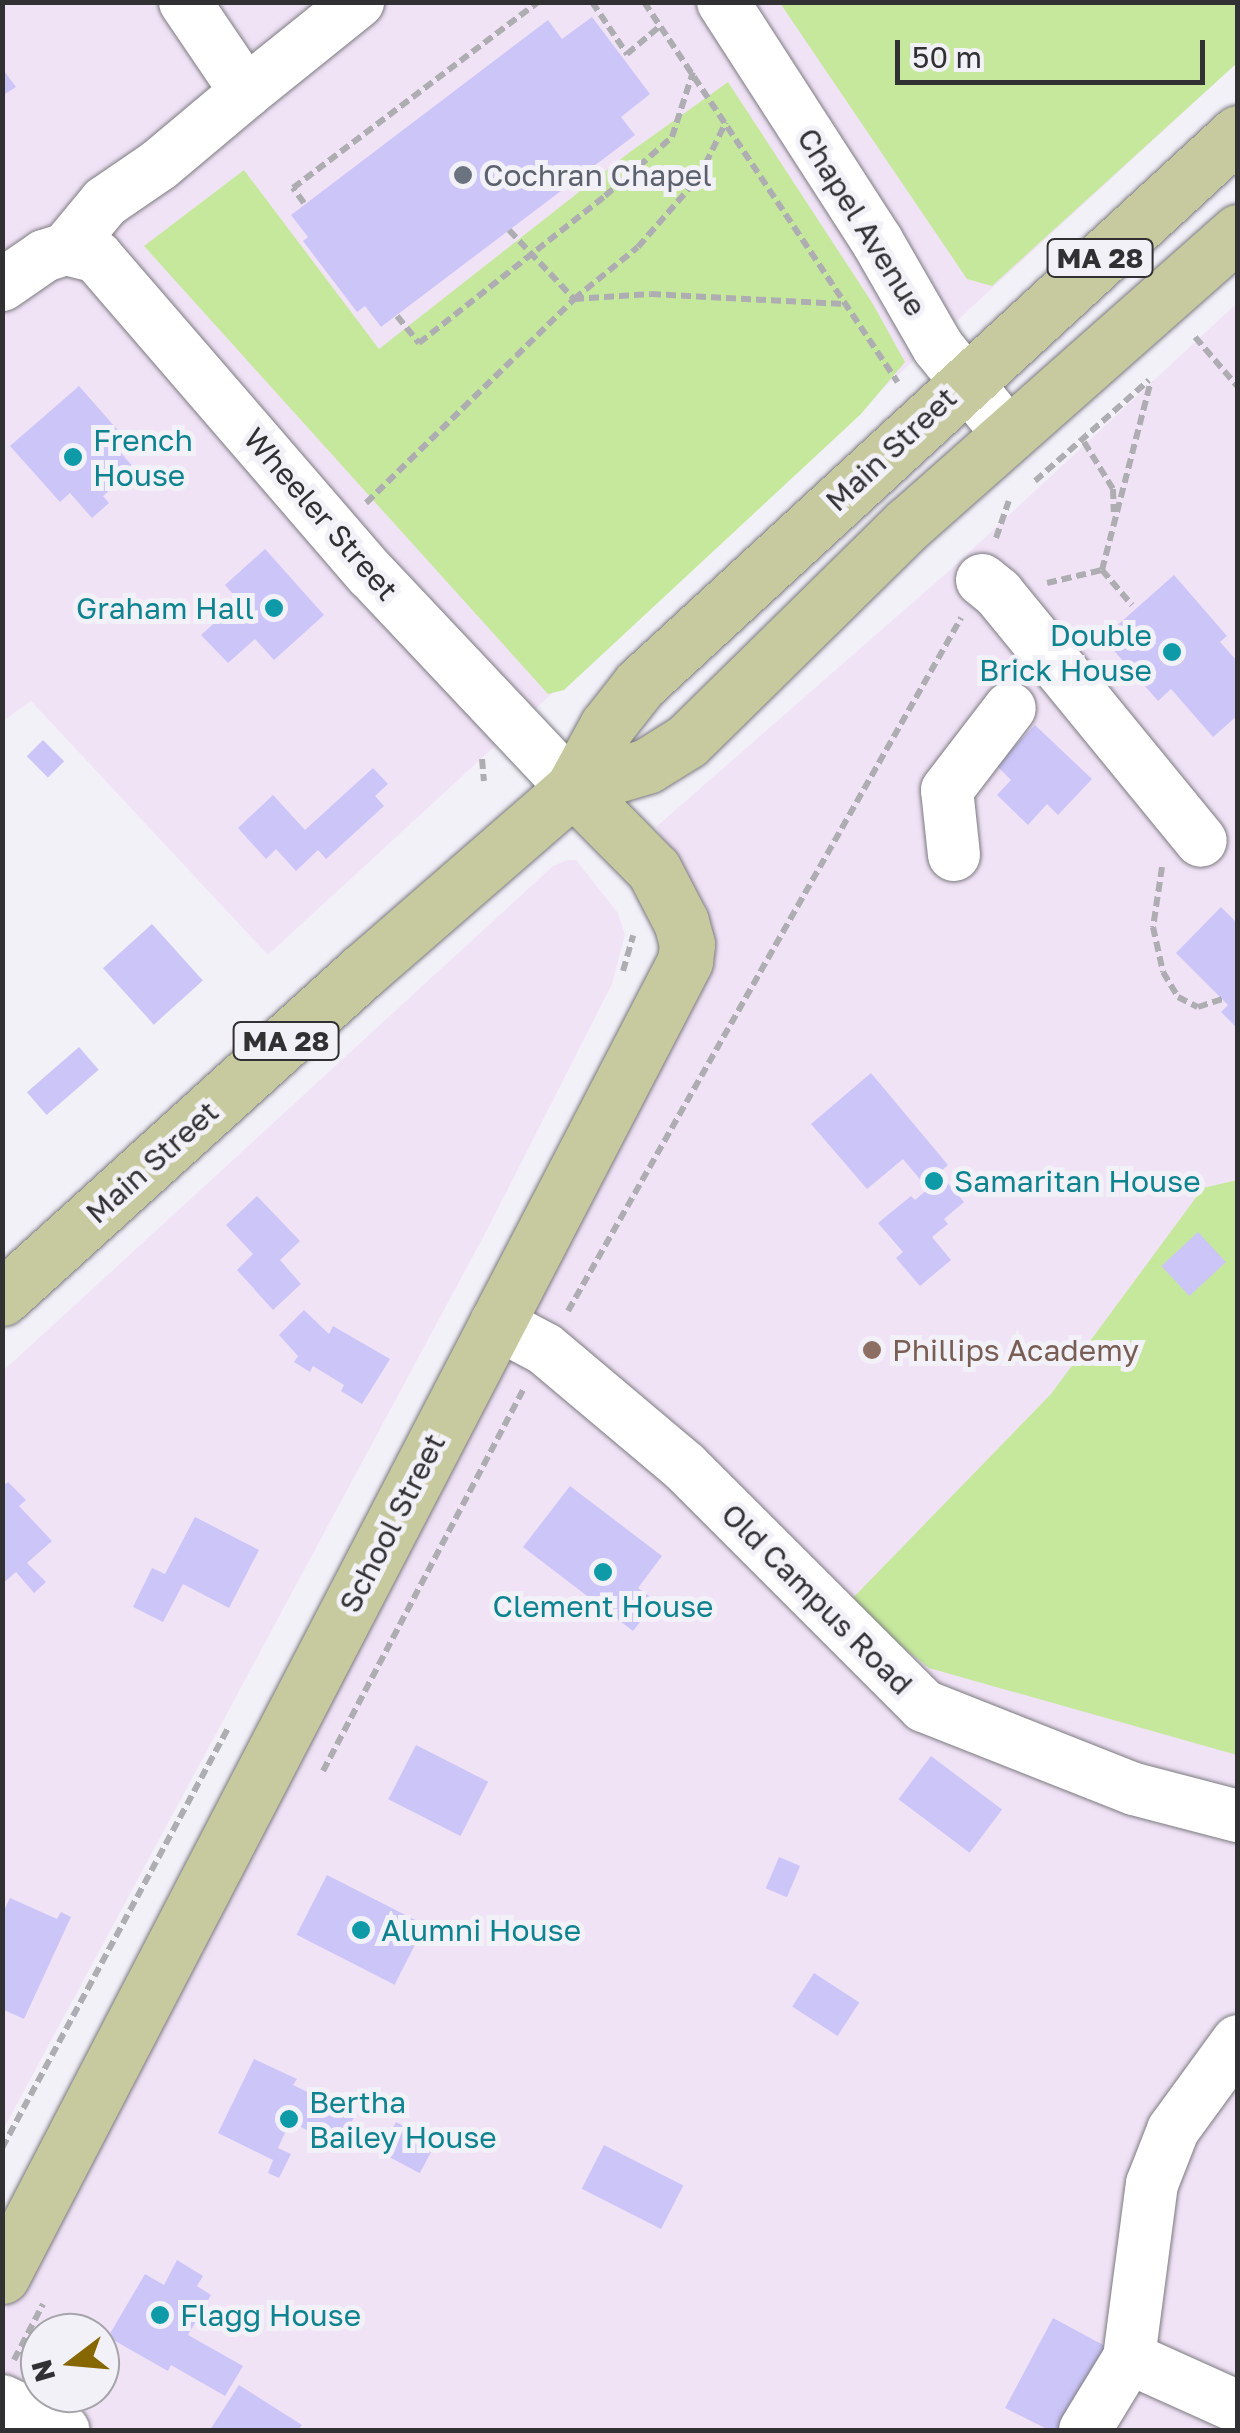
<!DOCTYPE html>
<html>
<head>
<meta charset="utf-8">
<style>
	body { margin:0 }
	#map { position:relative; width:1240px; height:2433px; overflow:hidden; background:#f3f1f8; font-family:"Golos Text",sans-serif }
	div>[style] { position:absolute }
	.education>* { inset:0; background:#f1e3f6 }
	.green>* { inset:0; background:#c6e89d }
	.building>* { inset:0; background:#ccc5f8; transform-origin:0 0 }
	.path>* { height:6px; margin-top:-3px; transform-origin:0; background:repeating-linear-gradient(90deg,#aeadb2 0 10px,transparent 0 15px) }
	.roads { filter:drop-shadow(0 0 2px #7b7a80) drop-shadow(0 0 2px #7b7a80) }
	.minor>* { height:52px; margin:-26px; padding:0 26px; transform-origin:26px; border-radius:26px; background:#fff }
	.major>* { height:55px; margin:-27.5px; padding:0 27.5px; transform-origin:27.5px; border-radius:27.5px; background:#c7ca9e }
	.dots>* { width:28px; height:28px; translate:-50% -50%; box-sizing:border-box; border:5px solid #f3f1f8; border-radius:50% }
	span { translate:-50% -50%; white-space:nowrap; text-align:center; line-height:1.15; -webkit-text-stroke:10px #f3f1f8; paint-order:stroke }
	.shield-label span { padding:2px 8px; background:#f3f1f8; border:2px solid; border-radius:8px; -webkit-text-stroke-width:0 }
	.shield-label { font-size:28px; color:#313033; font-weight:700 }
	.worship-label { font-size:30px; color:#5b616d }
	.left { translate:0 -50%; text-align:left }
	.street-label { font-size:30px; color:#313033 }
	.culture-label { font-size:30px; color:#0d838f }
	.right { translate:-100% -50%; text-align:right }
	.education-label { font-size:30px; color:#785e54 }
	.frame { position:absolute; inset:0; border:5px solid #313033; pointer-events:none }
	.north { position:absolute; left:20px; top:2313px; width:100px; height:100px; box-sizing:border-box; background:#f3f1f8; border:2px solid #a5a4a9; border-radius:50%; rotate:254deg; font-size:28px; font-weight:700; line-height:40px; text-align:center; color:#313033 }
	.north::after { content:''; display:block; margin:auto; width:35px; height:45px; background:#876702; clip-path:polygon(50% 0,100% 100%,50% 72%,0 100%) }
	.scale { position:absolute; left:895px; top:40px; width:310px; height:45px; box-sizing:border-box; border:5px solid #313033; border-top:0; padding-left:12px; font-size:30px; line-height:35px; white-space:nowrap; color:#313033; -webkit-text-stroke:8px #f3f1f8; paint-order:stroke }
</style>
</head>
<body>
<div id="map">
	<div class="education">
		<i style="clip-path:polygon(3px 3px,1237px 3px,1237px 63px,268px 955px,31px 701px,3px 721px)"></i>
		<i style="clip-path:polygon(evenodd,1237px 303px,1237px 2430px,3px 2430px,3px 2315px,712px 951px,707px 907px,656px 827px,950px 570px,1237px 303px,40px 2333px,100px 2333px,100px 2393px,40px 2393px,40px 2333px)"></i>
		<i style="clip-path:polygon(567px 860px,576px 860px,618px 913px,625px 935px,612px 984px,488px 1228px,3px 2130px,3px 1371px,553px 866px)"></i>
	</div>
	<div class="green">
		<i style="clip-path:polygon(780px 3px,1237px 3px,1237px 63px,992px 286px,967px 279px)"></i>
		<i style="clip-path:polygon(728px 82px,873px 304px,905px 362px,861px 414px,564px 690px,548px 694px,144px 246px,244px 170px,379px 349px,630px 152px)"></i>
		<i style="clip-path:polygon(1237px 1180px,1237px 1755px,929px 1668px,848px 1603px,1051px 1394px,1203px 1188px)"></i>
	</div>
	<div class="building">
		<i style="clip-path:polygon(592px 17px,650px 94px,621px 117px,635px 135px,381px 327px,365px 306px,357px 312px,303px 241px,308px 237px,291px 215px,548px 20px,562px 39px)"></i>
		<i style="clip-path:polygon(2px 68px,16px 87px,2px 96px)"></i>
		<i style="clip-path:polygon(79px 386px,123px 436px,113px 444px,135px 469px,103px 496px,109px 503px,92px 518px,70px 493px,60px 502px,10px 446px)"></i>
		<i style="clip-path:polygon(265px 549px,324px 615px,274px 660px,255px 639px,228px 663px,201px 635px,239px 601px,225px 585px)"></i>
		<i style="clip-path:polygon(1174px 575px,1227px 636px,1220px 642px,1238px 662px,1238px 715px,1213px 737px,1171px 689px,1158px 701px,1103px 638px)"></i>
		<i style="clip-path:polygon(1035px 725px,1092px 779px,1058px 815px,1047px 804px,1028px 825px,997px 795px,1011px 780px,996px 765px)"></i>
		<i style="left:43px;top:740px;width:30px;height:23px;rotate:45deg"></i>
		<i style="clip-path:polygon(373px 768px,388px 784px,375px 796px,384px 806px,326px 859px,318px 850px,296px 871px,276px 849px,266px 859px,238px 828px,273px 795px,305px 830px)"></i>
		<i style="clip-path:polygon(1221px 907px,1238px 924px,1238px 1029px,1221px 1012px,1228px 1005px,1176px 953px)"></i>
		<i style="left:152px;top:924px;width:76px;height:66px;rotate:48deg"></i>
		<i style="left:79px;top:1047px;width:30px;height:69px;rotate:49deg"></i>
		<i style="clip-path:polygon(871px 1073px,948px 1165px,939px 1173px,964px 1202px,944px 1219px,948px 1224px,932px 1237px,951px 1260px,920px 1286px,896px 1258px,903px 1252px,878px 1223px,911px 1196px,915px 1200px,928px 1189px,903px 1159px,867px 1189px,811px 1124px)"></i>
		<i style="clip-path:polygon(257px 1196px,300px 1241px,280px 1260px,301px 1284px,273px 1310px,237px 1270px,253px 1254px,226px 1225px)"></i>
		<i style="left:1198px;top:1232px;width:41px;height:50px;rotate:47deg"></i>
		<i style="clip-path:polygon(304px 1310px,329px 1334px,333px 1326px,390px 1359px,362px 1404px,341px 1391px,344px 1385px,313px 1366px,310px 1372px,294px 1362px,298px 1356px,279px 1335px)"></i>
		<i style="clip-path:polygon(8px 1482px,26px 1500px,19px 1506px,52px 1541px,27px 1563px,46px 1582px,34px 1593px,16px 1572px,2px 1584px,2px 1487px)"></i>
		<i style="clip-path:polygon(570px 1486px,662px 1556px,638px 1588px,656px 1601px,633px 1631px,523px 1547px)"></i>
		<i style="clip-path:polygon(195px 1517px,259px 1550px,229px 1608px,183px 1584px,163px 1622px,133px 1607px,152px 1568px,165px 1574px)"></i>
		<i style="left:416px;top:1745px;width:81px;height:61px;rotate:27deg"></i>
		<i style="left:931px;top:1756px;width:89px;height:54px;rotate:37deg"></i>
		<i style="left:779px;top:1857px;width:23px;height:34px;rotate:23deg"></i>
		<i style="left:327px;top:1875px;width:110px;height:67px;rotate:27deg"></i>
		<i style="clip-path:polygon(10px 1898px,57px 1919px,61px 1912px,71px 1917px,24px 2019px,2px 2009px,2px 1915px)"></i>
		<i style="left:814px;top:1973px;width:54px;height:40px;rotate:33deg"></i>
		<i style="clip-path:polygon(254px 2059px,297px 2079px,293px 2085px,355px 2115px,340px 2146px,290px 2122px,278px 2148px,291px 2154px,279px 2178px,268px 2173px,273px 2160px,218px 2133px)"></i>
		<i style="left:396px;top:2122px;width:45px;height:34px;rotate:28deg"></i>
		<i style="left:604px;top:2145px;width:89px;height:49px;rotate:27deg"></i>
		<i style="clip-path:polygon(177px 2260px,203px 2276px,197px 2286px,211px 2295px,188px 2335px,243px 2366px,225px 2396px,171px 2365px,168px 2371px,108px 2337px,145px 2274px,164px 2285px)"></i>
		<i style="clip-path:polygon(1053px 2318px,1107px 2347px,1064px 2430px,1049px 2430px,1005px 2408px)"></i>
		<i style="clip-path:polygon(239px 2385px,302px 2425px,298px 2430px,210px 2430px)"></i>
	</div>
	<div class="path">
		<i style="left:592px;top:2px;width:63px;rotate:56.1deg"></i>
		<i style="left:627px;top:54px;width:43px;rotate:-40.3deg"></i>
		<i style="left:644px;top:2px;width:457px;rotate:56.3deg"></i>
		<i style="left:304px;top:203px;width:19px;rotate:-126deg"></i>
		<i style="left:293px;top:188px;width:308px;rotate:-37.2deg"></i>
		<i style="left:509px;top:230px;width:95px;rotate:46.7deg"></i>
		<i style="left:574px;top:299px;width:77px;rotate:-3.7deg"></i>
		<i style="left:651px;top:294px;width:193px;rotate:3deg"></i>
		<i style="left:397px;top:316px;width:35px;rotate:51deg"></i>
		<i style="left:419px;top:343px;width:237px;rotate:-38.3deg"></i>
		<i style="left:605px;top:196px;width:89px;rotate:-41.4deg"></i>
		<i style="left:672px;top:137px;width:68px;rotate:-72.1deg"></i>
		<i style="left:1195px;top:337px;width:66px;rotate:49.3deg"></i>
		<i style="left:1084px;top:442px;width:55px;rotate:58.3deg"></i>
		<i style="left:1113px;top:489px;width:23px;rotate:88deg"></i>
		<i style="left:1035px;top:481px;width:152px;rotate:-41.5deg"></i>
		<i style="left:366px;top:503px;width:291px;rotate:-44.4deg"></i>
		<i style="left:574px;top:299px;width:82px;rotate:-39.1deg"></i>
		<i style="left:638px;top:247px;width:93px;rotate:-48.9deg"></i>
		<i style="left:699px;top:177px;width:61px;rotate:-63.9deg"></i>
		<i style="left:996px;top:538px;width:39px;rotate:-71deg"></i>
		<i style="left:1102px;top:570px;width:46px;rotate:49.4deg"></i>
		<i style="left:1047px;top:583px;width:57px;rotate:-13.3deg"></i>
		<i style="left:1102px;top:570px;width:195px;rotate:-75.5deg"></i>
		<i style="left:482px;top:759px;width:22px;rotate:85deg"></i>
		<i style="left:1162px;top:867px;width:61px;rotate:98.5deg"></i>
		<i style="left:1153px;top:927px;width:46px;rotate:77.5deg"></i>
		<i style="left:1163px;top:972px;width:29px;rotate:59deg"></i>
		<i style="left:1178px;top:997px;width:22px;rotate:27deg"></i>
		<i style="left:1198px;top:1007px;width:26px;rotate:-18deg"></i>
		<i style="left:623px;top:971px;width:37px;rotate:-74deg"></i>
		<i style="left:568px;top:1311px;width:797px;rotate:-60.44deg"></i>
		<i style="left:323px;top:1771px;width:433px;rotate:-62.3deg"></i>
		<i style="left:2px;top:2148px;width:479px;rotate:-61.7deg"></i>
		<i style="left:14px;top:2360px;width:63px;rotate:-62.6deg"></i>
	</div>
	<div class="roads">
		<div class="minor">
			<i style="left:185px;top:2px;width:109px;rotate:55.9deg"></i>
			<i style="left:246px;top:92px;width:144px;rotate:-38.8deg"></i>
			<i style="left:723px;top:2px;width:284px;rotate:57.2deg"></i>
			<i style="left:877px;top:241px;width:122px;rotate:60.1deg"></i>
			<i style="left:938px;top:347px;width:113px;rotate:51.1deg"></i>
			<i style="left:66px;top:249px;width:32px;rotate:14deg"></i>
			<i style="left:97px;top:257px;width:419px;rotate:49.2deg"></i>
			<i style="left:371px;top:574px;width:294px;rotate:46.7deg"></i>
			<i style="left:66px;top:249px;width:61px;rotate:-50.3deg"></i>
			<i style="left:105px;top:202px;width:65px;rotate:-34.4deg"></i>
			<i style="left:159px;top:165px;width:114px;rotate:-40deg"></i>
			<i style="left:2px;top:285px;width:51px;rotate:-34.6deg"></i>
			<i style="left:44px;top:256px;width:23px;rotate:-18deg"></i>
			<i style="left:982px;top:580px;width:21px;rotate:39deg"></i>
			<i style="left:998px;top:593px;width:320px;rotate:50.7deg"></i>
			<i style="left:954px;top:855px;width:65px;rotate:-96.1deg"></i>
			<i style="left:947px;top:790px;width:103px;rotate:-52.5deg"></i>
			<i style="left:496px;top:1323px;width:55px;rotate:28deg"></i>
			<i style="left:545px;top:1349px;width:183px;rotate:40.1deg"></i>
			<i style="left:685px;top:1467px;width:338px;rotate:45deg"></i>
			<i style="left:924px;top:1706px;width:226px;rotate:21.6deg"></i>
			<i style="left:1134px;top:1789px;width:107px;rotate:14.6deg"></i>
			<i style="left:1129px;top:2358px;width:120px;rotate:24.2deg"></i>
			<i style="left:2px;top:2401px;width:68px;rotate:25.4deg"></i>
			<i style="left:1085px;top:2430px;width:84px;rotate:-58.6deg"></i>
			<i style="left:1129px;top:2358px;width:176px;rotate:-82.5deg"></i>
			<i style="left:1152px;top:2184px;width:58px;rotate:-68.7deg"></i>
			<i style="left:1173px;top:2130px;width:110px;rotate:-53.9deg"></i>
		</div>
		<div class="major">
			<i style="left:573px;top:788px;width:77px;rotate:-16.6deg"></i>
			<i style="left:647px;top:766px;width:47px;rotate:-32deg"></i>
			<i style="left:687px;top:741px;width:310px;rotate:-44.5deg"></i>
			<i style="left:908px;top:524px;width:441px;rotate:-41.5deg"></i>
			<i style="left:2px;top:1298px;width:488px;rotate:-42.2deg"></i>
			<i style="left:364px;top:970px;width:277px;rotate:-41deg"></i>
			<i style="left:573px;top:788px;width:71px;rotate:-61.3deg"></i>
			<i style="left:607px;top:726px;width:53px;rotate:-51.8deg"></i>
			<i style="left:640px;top:684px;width:813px;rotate:-42.66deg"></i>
			<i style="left:2px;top:2276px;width:1482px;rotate:-62.55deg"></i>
			<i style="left:685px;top:961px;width:17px;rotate:-83deg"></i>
			<i style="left:687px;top:944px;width:23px;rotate:-105deg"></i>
			<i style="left:681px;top:922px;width:59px;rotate:-117.4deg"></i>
			<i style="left:654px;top:870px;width:115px;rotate:-134.6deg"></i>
		</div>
	</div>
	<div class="dots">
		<i style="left:463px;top:175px;background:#6b7280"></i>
		<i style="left:73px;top:457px;background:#0f9aa8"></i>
		<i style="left:274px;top:608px;background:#0f9aa8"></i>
		<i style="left:1172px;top:652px;background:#0f9aa8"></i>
		<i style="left:934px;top:1181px;background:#0f9aa8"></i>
		<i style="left:872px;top:1350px;background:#8d6e63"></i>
		<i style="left:603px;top:1572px;background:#0f9aa8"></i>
		<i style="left:361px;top:1930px;background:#0f9aa8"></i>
		<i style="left:289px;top:2119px;background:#0f9aa8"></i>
		<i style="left:160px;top:2315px;background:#0f9aa8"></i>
	</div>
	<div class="shield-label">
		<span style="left:1100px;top:258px">MA 28</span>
		<span style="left:286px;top:1041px">MA 28</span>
	</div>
	<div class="worship-label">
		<span class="left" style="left:483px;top:175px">Cochran Chapel</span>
	</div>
	<div class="street-label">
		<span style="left:862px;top:222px;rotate:58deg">Chapel Avenue</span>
		<span style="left:891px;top:449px;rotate:-43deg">Main Street</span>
		<span style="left:321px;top:514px;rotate:49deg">Wheeler Street</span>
		<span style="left:152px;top:1162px;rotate:-42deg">Main Street</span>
		<span style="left:392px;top:1523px;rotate:-63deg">School Street</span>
		<span style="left:817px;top:1599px;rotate:45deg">Old Campus Road</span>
	</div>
	<div class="culture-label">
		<span class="left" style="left:93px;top:457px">French<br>House</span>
		<span class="right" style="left:254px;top:608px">Graham Hall</span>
		<span class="right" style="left:1152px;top:652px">Double<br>Brick House</span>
		<span class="left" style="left:954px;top:1181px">Samaritan House</span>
		<span style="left:603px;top:1606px">Clement House</span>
		<span class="left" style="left:381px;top:1930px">Alumni House</span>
		<span class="left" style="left:309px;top:2119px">Bertha<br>Bailey House</span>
		<span class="left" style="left:180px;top:2315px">Flagg House</span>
	</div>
	<div class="education-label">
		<span class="left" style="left:892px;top:1350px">Phillips Academy</span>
	</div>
	<div class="frame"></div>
	<div class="north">N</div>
	<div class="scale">50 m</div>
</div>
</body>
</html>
